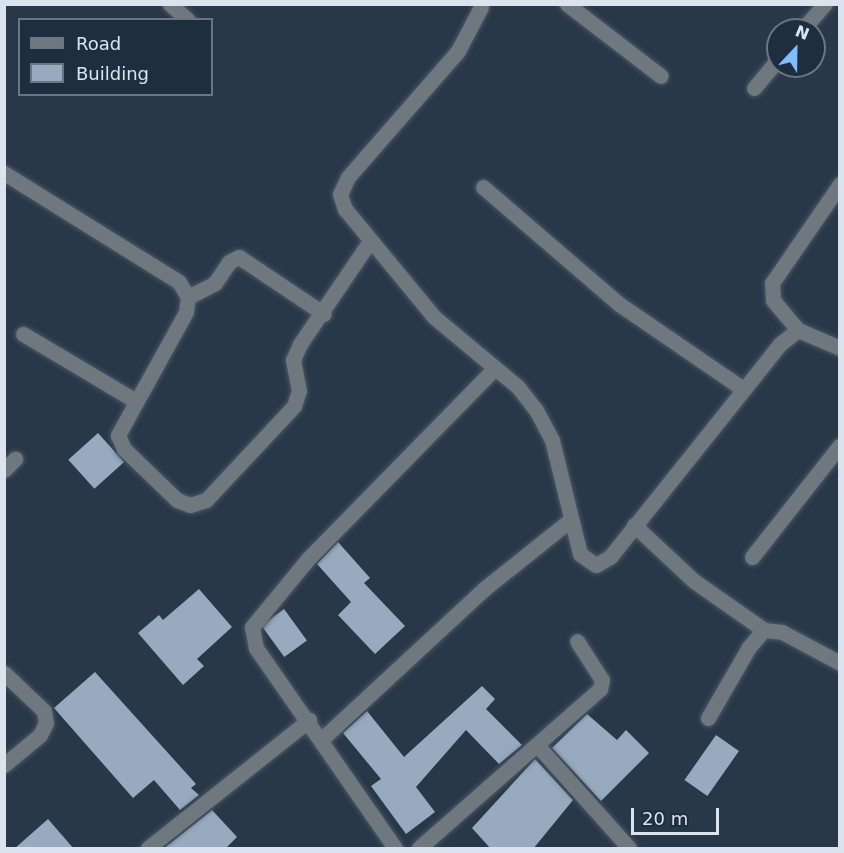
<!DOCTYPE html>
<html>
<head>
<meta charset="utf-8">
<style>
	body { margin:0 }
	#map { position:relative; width:844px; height:853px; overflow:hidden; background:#293849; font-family:"DejaVu Sans",sans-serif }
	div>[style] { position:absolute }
	.building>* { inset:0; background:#98aabf; transform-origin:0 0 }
	.roads { filter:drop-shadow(0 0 2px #495767) drop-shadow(0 0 2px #495767) }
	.minor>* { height:15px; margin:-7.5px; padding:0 7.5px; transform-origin:7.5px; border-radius:7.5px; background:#6f777f }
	span { translate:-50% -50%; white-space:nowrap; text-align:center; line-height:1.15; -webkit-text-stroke:6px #1f2e3e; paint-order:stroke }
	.frame { position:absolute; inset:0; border:6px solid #dae3ee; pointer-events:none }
	.legend { position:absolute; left:18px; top:18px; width:195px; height:78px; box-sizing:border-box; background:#1f2e3e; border:2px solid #6a7684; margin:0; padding:8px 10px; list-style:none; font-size:18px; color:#dae3ee }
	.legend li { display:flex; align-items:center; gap:12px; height:30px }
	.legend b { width:30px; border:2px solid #6a7684 }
	.north { position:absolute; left:766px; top:18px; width:60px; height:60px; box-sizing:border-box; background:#1f2e3e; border:2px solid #6a7684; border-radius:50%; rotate:22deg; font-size:16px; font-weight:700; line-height:24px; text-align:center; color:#dae3ee }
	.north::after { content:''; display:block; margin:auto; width:21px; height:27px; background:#83bcfb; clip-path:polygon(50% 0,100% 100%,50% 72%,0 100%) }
	.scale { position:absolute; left:631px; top:808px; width:88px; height:27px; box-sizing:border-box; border:3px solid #dae3ee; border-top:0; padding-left:8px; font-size:18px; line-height:21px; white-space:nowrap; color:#dae3ee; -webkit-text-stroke:4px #1f2e3e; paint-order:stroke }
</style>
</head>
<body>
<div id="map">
	<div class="building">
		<i style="left:98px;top:433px;width:39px;height:40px;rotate:48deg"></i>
		<i style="clip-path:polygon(338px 542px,370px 578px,364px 583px,405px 626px,375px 654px,338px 615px,351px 602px,317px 564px)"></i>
		<i style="clip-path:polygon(199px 589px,232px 627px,197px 659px,204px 666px,183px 685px,138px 633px,159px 615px,163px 620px)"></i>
		<i style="left:284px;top:609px;width:39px;height:28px;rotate:54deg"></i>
		<i style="clip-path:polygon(95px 672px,196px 784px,191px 788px,199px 795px,180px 810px,154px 780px,133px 798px,54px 708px)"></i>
		<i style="clip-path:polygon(482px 686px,495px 699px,486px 709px,522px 745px,499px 764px,466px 730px,416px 787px,435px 812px,406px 834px,371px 786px,381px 779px,343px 733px,367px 711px,404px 757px)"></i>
		<i style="clip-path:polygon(587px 714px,617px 740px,626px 730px,649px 753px,601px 801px,552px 748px)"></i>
		<i style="left:716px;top:735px;width:28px;height:55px;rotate:35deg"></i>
		<i style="clip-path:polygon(535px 759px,573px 800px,533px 849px,491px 849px,472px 828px)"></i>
		<i style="clip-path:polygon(212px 810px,237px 837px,225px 849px,163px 849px)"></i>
		<i style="clip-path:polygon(48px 819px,74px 849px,14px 849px)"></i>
	</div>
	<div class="roads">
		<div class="minor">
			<i style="left:170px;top:4px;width:24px;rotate:42deg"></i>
			<i style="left:567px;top:4px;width:118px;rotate:37.5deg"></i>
			<i style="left:481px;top:7px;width:50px;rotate:117.6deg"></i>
			<i style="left:458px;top:51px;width:167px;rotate:131.1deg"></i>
			<i style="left:348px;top:177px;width:19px;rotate:115deg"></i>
			<i style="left:340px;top:194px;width:16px;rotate:72deg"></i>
			<i style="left:345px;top:209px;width:140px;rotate:50.5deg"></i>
			<i style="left:434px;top:317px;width:109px;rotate:39.8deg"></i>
			<i style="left:518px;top:387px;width:29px;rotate:52deg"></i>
			<i style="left:536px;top:410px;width:34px;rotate:62deg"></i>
			<i style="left:552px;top:440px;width:117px;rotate:76.2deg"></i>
			<i style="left:580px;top:554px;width:19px;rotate:35deg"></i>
			<i style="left:596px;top:565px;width:16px;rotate:-30deg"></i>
			<i style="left:610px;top:557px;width:273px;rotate:-51.4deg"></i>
			<i style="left:780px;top:344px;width:23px;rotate:-38deg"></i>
			<i style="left:798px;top:330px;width:46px;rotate:23.2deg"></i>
			<i style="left:802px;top:30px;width:35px;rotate:-49deg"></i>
			<i style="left:754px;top:88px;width:38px;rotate:-50deg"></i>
			<i style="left:4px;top:173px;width:206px;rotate:31.9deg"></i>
			<i style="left:179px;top:282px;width:17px;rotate:59deg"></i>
			<i style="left:188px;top:297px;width:15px;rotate:98deg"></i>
			<i style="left:186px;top:312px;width:141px;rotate:118.9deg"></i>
			<i style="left:118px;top:435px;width:15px;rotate:67deg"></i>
			<i style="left:124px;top:449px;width:74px;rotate:43.9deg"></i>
			<i style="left:177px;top:500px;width:14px;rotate:21deg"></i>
			<i style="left:190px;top:505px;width:17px;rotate:-17deg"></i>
			<i style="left:206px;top:500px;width:129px;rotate:-46.9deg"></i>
			<i style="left:294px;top:406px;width:16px;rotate:-72deg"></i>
			<i style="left:299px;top:391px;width:32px;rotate:-101deg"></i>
			<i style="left:293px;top:360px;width:17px;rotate:-66deg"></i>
			<i style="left:300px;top:344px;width:125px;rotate:-55.8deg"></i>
			<i style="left:483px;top:187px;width:179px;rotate:40.7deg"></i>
			<i style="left:619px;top:304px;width:150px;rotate:34.4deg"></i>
			<i style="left:188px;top:297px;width:30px;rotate:-27deg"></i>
			<i style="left:215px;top:283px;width:25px;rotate:-56deg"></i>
			<i style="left:229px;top:262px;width:11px;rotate:-27deg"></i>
			<i style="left:239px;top:257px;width:102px;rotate:33.8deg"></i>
			<i style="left:798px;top:330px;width:39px;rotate:-130deg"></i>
			<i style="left:773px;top:300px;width:17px;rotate:-93deg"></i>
			<i style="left:772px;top:283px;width:120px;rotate:-55.5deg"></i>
			<i style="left:23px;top:334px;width:129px;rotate:30.7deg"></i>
			<i style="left:4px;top:470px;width:16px;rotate:-45deg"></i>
			<i style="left:634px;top:525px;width:82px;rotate:43deg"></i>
			<i style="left:694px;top:581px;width:85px;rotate:35deg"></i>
			<i style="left:752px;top:557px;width:142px;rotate:-51.8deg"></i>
			<i style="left:4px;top:673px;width:55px;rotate:43.5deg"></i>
			<i style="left:44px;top:711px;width:12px;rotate:81deg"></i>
			<i style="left:46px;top:723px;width:13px;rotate:117deg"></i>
			<i style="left:40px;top:735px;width:47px;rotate:140.2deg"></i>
			<i style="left:708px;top:718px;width:82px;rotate:-60deg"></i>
			<i style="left:749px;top:647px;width:23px;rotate:-49deg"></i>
			<i style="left:764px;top:630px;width:18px;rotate:6deg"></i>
			<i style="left:782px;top:632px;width:66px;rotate:28.1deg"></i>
			<i style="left:322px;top:739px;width:221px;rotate:-42.8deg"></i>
			<i style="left:484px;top:589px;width:110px;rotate:-38.7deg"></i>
			<i style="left:537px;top:745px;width:138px;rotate:48.2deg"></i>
			<i style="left:148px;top:848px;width:206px;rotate:-38.5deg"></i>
			<i style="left:395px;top:848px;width:244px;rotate:-124.8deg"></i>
			<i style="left:256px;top:648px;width:21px;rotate:-101deg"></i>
			<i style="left:252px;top:627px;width:87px;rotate:-50.6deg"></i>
			<i style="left:307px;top:560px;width:266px;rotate:-45.6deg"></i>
			<i style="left:419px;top:848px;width:241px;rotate:-41.3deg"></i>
			<i style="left:600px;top:689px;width:9px;rotate:-77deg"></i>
			<i style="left:602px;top:680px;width:46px;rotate:-122.7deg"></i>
		</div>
	</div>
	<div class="frame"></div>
	<ul class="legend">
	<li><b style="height:8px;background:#6f777f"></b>Road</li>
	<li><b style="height:16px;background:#98aabf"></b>Building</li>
	</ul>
	<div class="north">N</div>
	<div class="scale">20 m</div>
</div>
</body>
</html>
